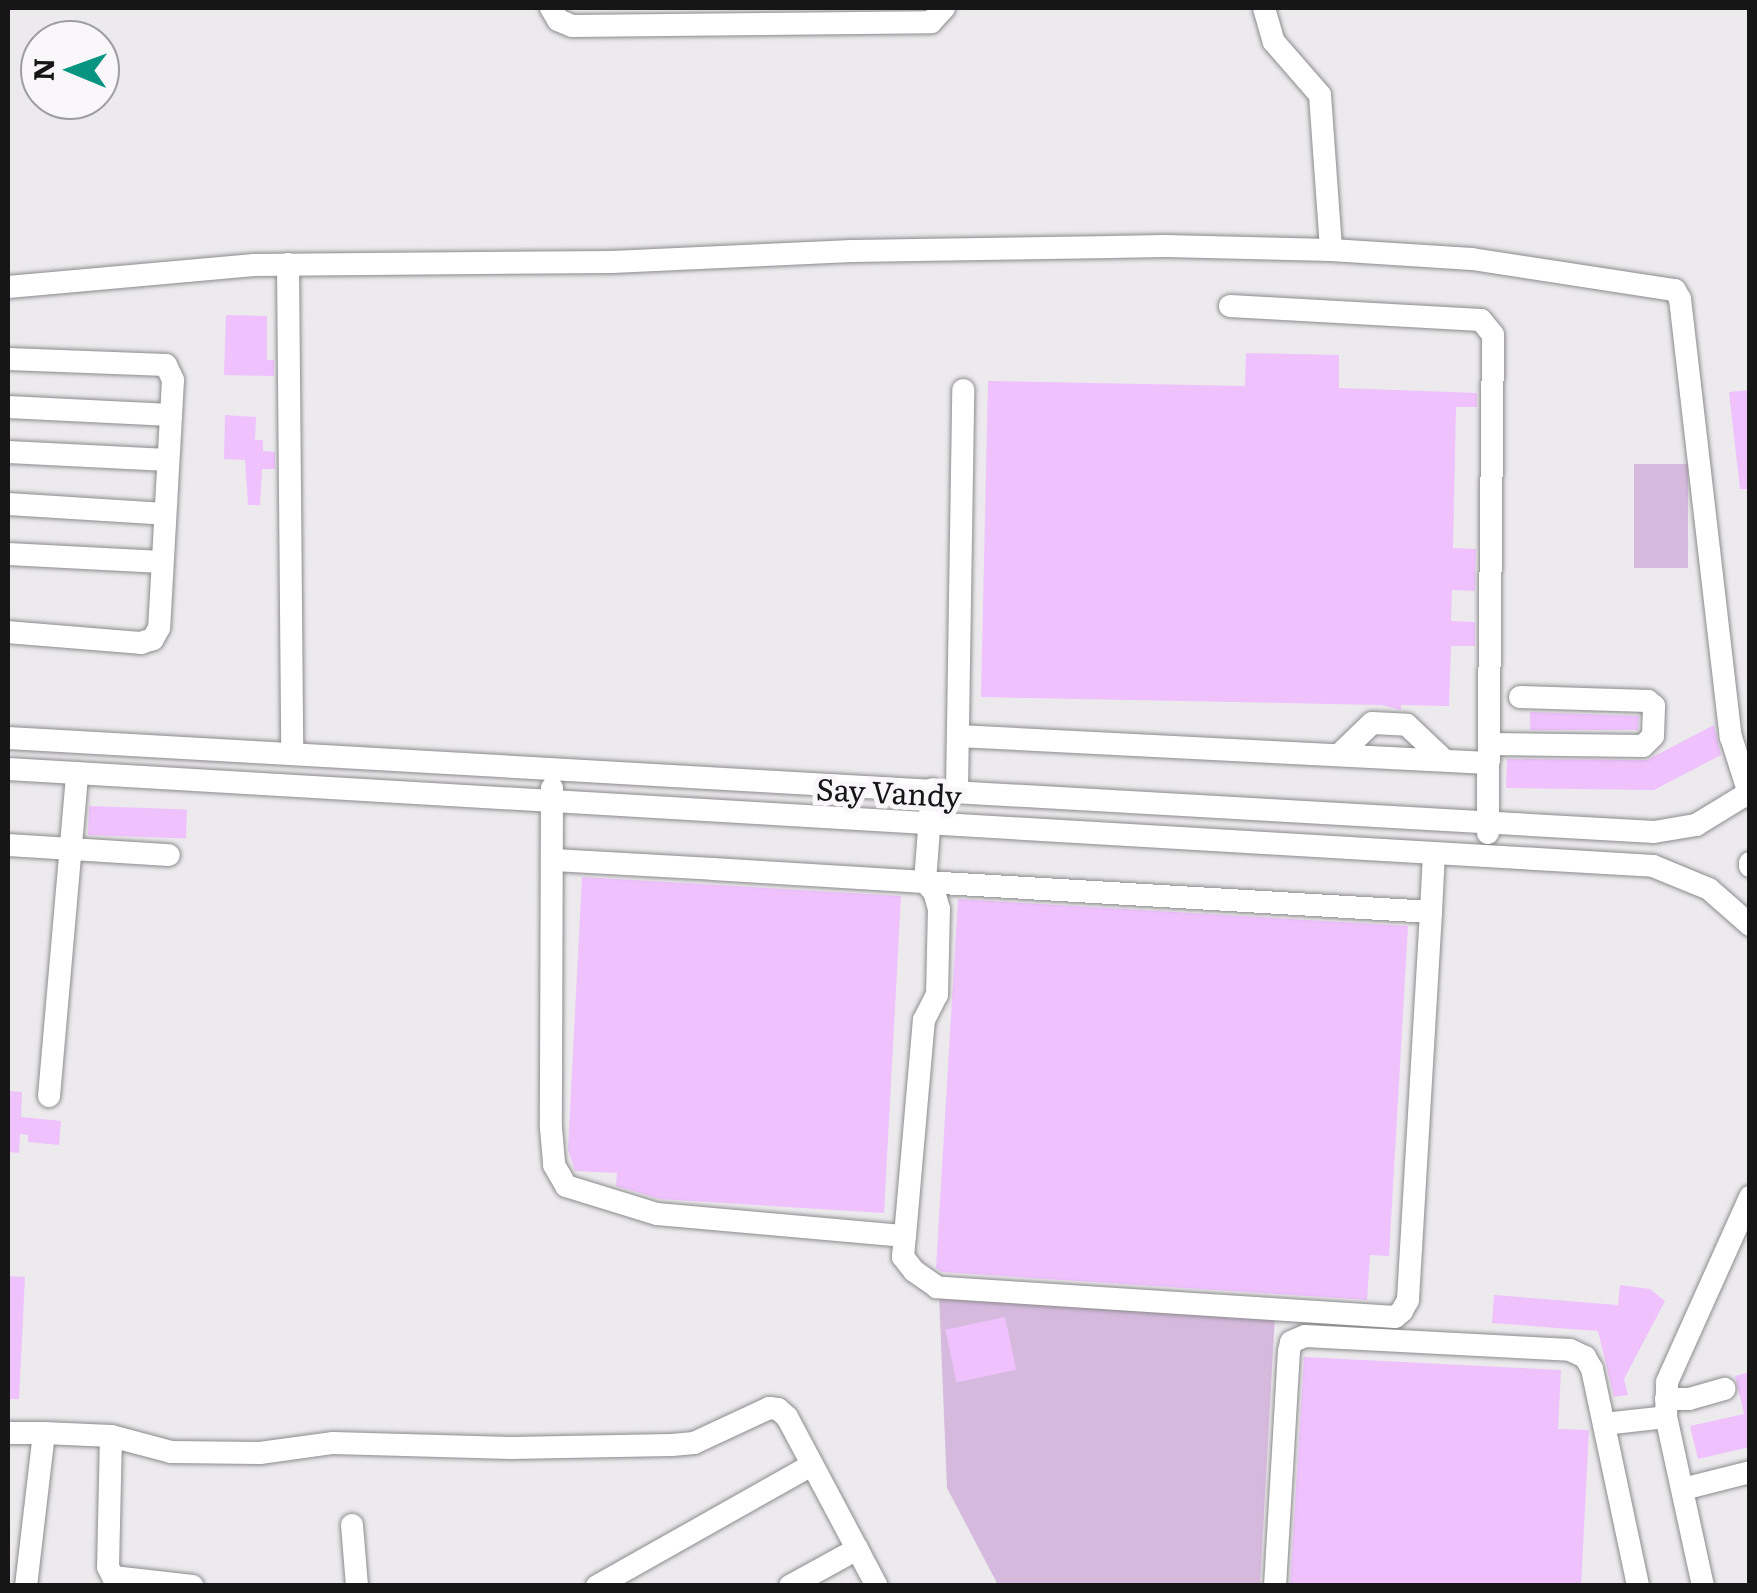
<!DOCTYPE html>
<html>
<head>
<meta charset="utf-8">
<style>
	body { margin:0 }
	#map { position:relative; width:1757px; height:1593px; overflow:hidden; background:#eceaed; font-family:Literata,serif }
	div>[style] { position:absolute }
	.green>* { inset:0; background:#d6bade; transform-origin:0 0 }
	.building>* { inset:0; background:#efc1fd; transform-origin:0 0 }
	.roads { filter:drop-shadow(0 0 2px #8c8b8d) drop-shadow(0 0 2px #8c8b8d) }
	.minor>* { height:22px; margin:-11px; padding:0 11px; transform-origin:11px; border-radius:11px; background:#fff }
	span { translate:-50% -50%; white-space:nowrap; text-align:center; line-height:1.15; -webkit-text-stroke:10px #f9f7fa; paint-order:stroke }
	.street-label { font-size:30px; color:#161617 }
	.frame { position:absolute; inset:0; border:10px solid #161617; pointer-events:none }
	.north { position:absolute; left:20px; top:20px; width:100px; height:100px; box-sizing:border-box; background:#f9f7fa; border:2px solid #9e9d9f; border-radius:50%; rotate:271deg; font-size:28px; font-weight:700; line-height:40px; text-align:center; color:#161617 }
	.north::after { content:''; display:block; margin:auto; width:35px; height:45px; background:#079480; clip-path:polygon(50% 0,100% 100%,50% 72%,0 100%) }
</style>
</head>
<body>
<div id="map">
	<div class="green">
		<i style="left:1634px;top:464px;width:54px;height:104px"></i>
		<i style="clip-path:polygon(939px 1295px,1275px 1315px,1260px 1585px,998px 1585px,947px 1488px)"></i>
	</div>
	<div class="building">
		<i style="clip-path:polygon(226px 315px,267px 316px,267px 360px,274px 360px,274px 376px,224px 375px)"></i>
		<i style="clip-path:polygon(1246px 353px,1339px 355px,1339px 388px,1477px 393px,1477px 407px,1456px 407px,1453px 548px,1476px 549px,1475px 591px,1452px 590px,1451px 621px,1475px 622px,1475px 646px,1451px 646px,1449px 706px,1401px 705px,1401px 710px,1381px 705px,981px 697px,988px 381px,1245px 386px)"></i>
		<i style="clip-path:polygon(1750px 390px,1750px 489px,1740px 489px,1729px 392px)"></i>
		<i style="clip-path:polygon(225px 415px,256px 417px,255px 440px,263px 440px,263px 451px,275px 452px,275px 469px,262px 469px,260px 505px,248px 505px,245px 460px,224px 459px)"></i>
		<i style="clip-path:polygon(1530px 712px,1639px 716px,1638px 730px,1530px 730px)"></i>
		<i style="clip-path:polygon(1714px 725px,1721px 755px,1654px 790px,1506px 788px,1507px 759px,1647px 760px)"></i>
		<i style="left:89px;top:806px;width:98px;height:29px;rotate:2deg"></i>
		<i style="clip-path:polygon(582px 877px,901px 896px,884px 1213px,660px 1199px,616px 1186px,617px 1173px,575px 1171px,568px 1149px)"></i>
		<i style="clip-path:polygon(958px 899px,1408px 926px,1389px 1256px,1370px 1255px,1367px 1300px,942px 1272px,936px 1268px)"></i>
		<i style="clip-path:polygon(8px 1091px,22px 1092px,21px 1117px,61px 1121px,59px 1145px,28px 1142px,28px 1135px,20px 1134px,19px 1153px,8px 1152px)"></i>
		<i style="clip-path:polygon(8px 1276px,25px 1277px,19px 1399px,8px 1399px)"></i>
		<i style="clip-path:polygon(1620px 1285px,1650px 1289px,1665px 1301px,1624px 1379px,1628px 1395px,1614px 1397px,1598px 1331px,1492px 1323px,1494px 1295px,1618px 1305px)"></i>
		<i style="left:1005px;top:1317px;width:54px;height:61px;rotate:78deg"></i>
		<i style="clip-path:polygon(1304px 1357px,1561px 1370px,1558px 1429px,1589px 1430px,1581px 1586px,1290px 1586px)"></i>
		<i style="clip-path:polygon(1750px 1372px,1750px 1447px,1698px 1459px,1690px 1426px,1744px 1414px,1735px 1376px)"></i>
	</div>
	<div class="roads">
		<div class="minor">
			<i style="left:551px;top:8px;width:14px;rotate:60deg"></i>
			<i style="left:558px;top:20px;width:15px;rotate:23deg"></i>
			<i style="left:572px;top:26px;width:359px;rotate:-0.6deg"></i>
			<i style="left:931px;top:22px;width:19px;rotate:-47deg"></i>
			<i style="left:1264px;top:8px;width:35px;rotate:74deg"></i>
			<i style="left:1274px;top:42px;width:70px;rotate:49deg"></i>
			<i style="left:1320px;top:95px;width:155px;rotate:85.9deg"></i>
			<i style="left:1331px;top:250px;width:141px;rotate:3.7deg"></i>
			<i style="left:1472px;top:259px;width:205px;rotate:8.7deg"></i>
			<i style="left:1675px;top:290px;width:10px;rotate:61deg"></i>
			<i style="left:1680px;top:299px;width:441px;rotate:83.4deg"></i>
			<i style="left:1731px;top:737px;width:63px;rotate:72.4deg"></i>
			<i style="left:288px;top:264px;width:490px;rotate:89.5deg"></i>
			<i style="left:8px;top:287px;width:247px;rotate:-5.1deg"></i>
			<i style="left:254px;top:265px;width:358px;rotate:-0.5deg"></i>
			<i style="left:612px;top:262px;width:240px;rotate:-2.6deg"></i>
			<i style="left:852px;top:251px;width:313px;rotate:-0.9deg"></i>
			<i style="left:1165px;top:246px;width:166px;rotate:1.4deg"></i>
			<i style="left:1230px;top:306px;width:251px;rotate:3.2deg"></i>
			<i style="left:1481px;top:320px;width:19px;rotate:51deg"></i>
			<i style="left:1493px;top:335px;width:498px;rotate:90.6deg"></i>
			<i style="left:8px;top:359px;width:158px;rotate:2.2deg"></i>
			<i style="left:166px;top:365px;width:17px;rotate:65deg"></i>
			<i style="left:173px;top:380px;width:248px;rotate:93.2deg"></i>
			<i style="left:159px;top:628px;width:13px;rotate:119deg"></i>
			<i style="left:153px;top:639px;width:13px;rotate:162deg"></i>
			<i style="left:141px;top:643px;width:133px;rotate:-175.3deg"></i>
			<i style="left:8px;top:407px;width:163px;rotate:2.8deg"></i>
			<i style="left:8px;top:452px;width:160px;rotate:2.9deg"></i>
			<i style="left:8px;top:504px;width:157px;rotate:3.6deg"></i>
			<i style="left:8px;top:554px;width:154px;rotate:3deg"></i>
			<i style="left:958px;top:736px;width:531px;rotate:2.92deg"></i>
			<i style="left:8px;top:738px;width:1649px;rotate:3.27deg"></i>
			<i style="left:1654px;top:832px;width:43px;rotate:-9.5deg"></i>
			<i style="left:1696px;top:825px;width:63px;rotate:-31.4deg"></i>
			<i style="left:1489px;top:744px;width:154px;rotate:0.7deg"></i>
			<i style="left:1643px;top:746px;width:14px;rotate:-45deg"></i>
			<i style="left:1653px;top:736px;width:30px;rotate:-88deg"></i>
			<i style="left:1654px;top:706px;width:8px;rotate:-140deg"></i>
			<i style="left:1648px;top:701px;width:128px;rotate:-178.2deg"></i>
			<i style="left:1339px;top:755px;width:46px;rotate:-44.1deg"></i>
			<i style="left:1372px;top:723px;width:35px;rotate:3deg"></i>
			<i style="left:1407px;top:725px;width:51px;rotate:43.4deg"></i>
			<i style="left:8px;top:769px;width:1648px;rotate:3.37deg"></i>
			<i style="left:1653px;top:866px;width:61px;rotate:22.3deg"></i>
			<i style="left:1709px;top:889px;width:55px;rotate:41.3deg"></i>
			<i style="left:552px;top:788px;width:340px;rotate:90.2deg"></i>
			<i style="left:551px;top:1128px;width:37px;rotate:85deg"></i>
			<i style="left:554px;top:1165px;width:24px;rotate:60deg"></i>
			<i style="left:566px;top:1186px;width:95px;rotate:17.1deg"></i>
			<i style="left:657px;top:1214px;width:249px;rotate:5.1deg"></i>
			<i style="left:957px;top:790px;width:400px;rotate:-89.1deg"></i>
			<i style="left:8px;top:845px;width:161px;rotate:3.6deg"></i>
			<i style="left:554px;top:860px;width:159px;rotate:3.2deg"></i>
			<i style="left:713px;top:869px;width:212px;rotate:3.5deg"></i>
			<i style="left:925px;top:882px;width:507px;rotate:3.39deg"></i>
			<i style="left:1431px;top:912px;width:389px;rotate:93.4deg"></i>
			<i style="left:1408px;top:1300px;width:13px;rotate:119deg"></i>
			<i style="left:1402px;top:1311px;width:9px;rotate:139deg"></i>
			<i style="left:1395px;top:1317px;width:459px;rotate:-176.3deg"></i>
			<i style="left:937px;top:1287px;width:28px;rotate:-145deg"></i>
			<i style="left:914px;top:1271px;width:18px;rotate:-128deg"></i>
			<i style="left:903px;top:1257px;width:21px;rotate:-85deg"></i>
			<i style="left:905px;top:1236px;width:217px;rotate:-85deg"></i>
			<i style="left:924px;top:1020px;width:28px;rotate:-63deg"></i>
			<i style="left:937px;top:995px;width:86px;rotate:-88.7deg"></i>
			<i style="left:939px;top:909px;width:18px;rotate:-106deg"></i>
			<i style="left:934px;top:892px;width:13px;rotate:-132deg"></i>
			<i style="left:925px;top:882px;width:93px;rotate:-85.7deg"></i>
			<i style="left:1750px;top:863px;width:3px;rotate:90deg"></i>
			<i style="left:1431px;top:912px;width:59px;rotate:-87.1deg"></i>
			<i style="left:49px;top:1096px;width:324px;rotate:-85deg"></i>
			<i style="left:1666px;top:1399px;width:23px"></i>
			<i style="left:1689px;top:1399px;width:37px;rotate:-16deg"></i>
			<i style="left:1604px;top:1424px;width:62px;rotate:-6.4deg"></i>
			<i style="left:8px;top:1433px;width:36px"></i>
			<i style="left:44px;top:1433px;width:154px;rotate:96.7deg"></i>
			<i style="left:44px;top:1433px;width:67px;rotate:2.6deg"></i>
			<i style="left:111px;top:1436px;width:131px;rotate:91.3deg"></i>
			<i style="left:108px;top:1567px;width:11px;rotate:63deg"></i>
			<i style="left:113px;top:1577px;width:80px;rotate:6.5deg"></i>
			<i style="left:111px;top:1436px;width:62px;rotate:14.9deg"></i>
			<i style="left:171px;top:1452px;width:89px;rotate:0.6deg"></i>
			<i style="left:260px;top:1453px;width:74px;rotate:-7.8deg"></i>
			<i style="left:333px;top:1443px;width:178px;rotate:1.6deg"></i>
			<i style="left:511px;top:1448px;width:161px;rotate:-1.1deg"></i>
			<i style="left:672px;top:1445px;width:22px;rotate:-5deg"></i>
			<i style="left:694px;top:1443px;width:83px;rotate:-25deg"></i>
			<i style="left:769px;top:1408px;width:9px;rotate:6deg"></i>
			<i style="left:778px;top:1409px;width:12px;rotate:42deg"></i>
			<i style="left:787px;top:1417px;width:191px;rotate:62deg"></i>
			<i style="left:1683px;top:1489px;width:69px;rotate:-14.2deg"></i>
			<i style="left:352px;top:1525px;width:61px;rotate:85.3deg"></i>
			<i style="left:597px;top:1586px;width:247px;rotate:-29.4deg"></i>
			<i style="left:790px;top:1586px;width:77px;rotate:-28.9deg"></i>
			<i style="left:1275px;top:1586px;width:235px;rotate:-86.6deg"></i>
			<i style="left:1289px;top:1351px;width:9px;rotate:-77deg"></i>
			<i style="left:1291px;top:1342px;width:15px;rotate:-23deg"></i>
			<i style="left:1305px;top:1336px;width:265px;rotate:3deg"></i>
			<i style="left:1570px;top:1350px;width:17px;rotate:25deg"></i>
			<i style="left:1585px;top:1357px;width:14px;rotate:60deg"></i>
			<i style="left:1592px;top:1369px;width:222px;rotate:78deg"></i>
			<i style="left:1703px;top:1586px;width:173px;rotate:-102.3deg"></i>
			<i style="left:1666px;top:1417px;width:35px;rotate:-88deg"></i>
			<i style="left:1667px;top:1382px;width:203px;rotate:-65.8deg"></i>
		</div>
	</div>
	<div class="street-label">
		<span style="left:889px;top:791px;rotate:3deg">Say Vandy</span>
	</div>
	<div class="frame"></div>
	<div class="north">N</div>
</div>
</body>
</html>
